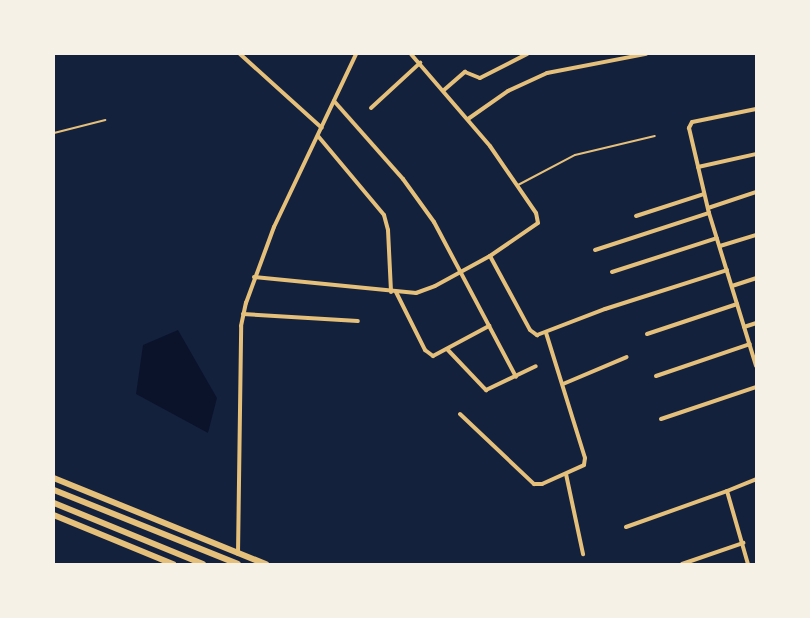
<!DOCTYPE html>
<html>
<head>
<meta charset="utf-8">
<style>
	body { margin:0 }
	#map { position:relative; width:810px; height:618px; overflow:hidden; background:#14213d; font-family:"Archivo Narrow",sans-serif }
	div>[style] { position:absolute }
	.water>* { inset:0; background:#0b132b }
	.service>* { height:2px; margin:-1px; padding:0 1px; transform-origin:1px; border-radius:1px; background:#e5c07b }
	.minor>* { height:4px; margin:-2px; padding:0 2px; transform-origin:2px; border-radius:2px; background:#e5c07b }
	.secondary>* { height:5.5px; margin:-2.75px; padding:0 2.75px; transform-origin:2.75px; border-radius:2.75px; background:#e5c07b }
	.primary>* { height:6px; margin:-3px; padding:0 3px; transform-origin:3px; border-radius:3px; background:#e5c07b }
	span { translate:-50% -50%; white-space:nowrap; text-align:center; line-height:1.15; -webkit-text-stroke:5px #f6f1e7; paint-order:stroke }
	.frame { position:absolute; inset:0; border:55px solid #f6f1e7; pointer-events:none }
</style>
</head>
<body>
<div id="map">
	<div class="water">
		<i style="clip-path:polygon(178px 330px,217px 398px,208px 433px,136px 394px,143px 345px)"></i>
	</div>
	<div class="service">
		<i style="left:54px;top:133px;width:53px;rotate:-14.3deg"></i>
		<i style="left:518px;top:185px;width:64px;rotate:-27.8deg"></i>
		<i style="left:575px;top:155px;width:82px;rotate:-13.4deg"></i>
	</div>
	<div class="minor">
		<i style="left:240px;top:54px;width:110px;rotate:42.1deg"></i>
		<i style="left:444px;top:90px;width:28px;rotate:-41deg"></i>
		<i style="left:465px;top:72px;width:16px;rotate:22deg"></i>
		<i style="left:480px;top:78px;width:53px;rotate:-27.1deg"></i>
		<i style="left:334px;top:101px;width:104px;rotate:48.5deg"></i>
		<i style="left:403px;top:179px;width:53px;rotate:54.2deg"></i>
		<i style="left:434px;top:222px;width:175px;rotate:62.1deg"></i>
		<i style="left:371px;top:108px;width:67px;rotate:-42.6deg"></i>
		<i style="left:756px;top:109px;width:65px;rotate:168.5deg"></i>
		<i style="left:692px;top:122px;width:7px;rotate:117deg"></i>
		<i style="left:689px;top:128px;width:87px;rotate:76.8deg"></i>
		<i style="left:709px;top:213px;width:160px;rotate:72.9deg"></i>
		<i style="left:468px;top:119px;width:49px;rotate:-35deg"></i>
		<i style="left:508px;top:91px;width:43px;rotate:-24.8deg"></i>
		<i style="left:547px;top:73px;width:101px;rotate:-10.9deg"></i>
		<i style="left:318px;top:136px;width:103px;rotate:50.1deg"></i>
		<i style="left:384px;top:215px;width:16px;rotate:75deg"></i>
		<i style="left:388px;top:230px;width:62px;rotate:87.2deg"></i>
		<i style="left:698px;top:167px;width:59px;rotate:-12.6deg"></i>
		<i style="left:708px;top:208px;width:51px;rotate:-18.4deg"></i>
		<i style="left:636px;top:216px;width:71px;rotate:-17.9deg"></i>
		<i style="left:720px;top:246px;width:38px;rotate:-17deg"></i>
		<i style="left:595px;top:250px;width:120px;rotate:-18deg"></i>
		<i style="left:490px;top:256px;width:84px;rotate:61.6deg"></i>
		<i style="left:530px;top:330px;width:9px;rotate:36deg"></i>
		<i style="left:537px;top:335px;width:73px;rotate:-20.9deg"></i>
		<i style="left:605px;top:309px;width:128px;rotate:-17.7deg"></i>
		<i style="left:612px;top:272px;width:110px;rotate:-17.9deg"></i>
		<i style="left:254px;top:277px;width:163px;rotate:5.6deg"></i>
		<i style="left:416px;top:293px;width:20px;rotate:-20deg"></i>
		<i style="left:435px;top:286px;width:63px;rotate:-28.6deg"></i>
		<i style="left:490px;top:256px;width:58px;rotate:-34.5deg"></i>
		<i style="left:538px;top:223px;width:10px;rotate:-101deg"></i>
		<i style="left:536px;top:213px;width:81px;rotate:-124.5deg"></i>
		<i style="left:490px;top:146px;width:121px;rotate:-130.7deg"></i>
		<i style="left:732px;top:286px;width:25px;rotate:-18deg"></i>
		<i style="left:396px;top:292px;width:65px;rotate:63.4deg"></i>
		<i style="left:425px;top:350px;width:10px;rotate:37deg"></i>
		<i style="left:433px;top:356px;width:64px;rotate:-28.2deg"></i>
		<i style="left:243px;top:314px;width:115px;rotate:3.5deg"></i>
		<i style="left:744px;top:327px;width:13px;rotate:-18deg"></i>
		<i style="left:647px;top:334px;width:95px;rotate:-18.4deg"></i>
		<i style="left:447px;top:349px;width:57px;rotate:46.4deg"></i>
		<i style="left:486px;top:390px;width:55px;rotate:-25.6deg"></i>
		<i style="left:656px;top:376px;width:99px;rotate:-18.8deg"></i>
		<i style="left:563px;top:384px;width:69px;rotate:-22.9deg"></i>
		<i style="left:460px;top:414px;width:102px;rotate:43.4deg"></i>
		<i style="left:534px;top:484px;width:8px"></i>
		<i style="left:542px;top:484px;width:46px;rotate:-24.3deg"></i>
		<i style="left:584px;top:465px;width:7px;rotate:-82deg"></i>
		<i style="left:585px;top:458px;width:131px;rotate:-107.3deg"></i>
		<i style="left:661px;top:419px;width:100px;rotate:-18.6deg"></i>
		<i style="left:566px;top:474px;width:82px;rotate:78deg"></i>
		<i style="left:727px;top:491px;width:31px;rotate:-22deg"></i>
		<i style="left:626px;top:527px;width:107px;rotate:-19.6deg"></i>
		<i style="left:727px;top:491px;width:76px;rotate:74deg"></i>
		<i style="left:238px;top:554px;width:228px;rotate:-89.2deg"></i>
		<i style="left:241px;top:326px;width:24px;rotate:-78deg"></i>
		<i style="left:246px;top:303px;width:81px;rotate:-69.8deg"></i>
		<i style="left:274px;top:227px;width:191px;rotate:-64.6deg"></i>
		<i style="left:682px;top:564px;width:65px;rotate:-19deg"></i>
	</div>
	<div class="secondary">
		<i style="left:54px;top:478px;width:229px;rotate:22.1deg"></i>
		<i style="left:54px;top:515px;width:129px;rotate:22.4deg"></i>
	</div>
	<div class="primary">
		<i style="left:54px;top:490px;width:198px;rotate:21.9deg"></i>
		<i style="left:54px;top:503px;width:161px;rotate:22.3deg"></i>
	</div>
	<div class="frame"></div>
</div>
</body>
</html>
